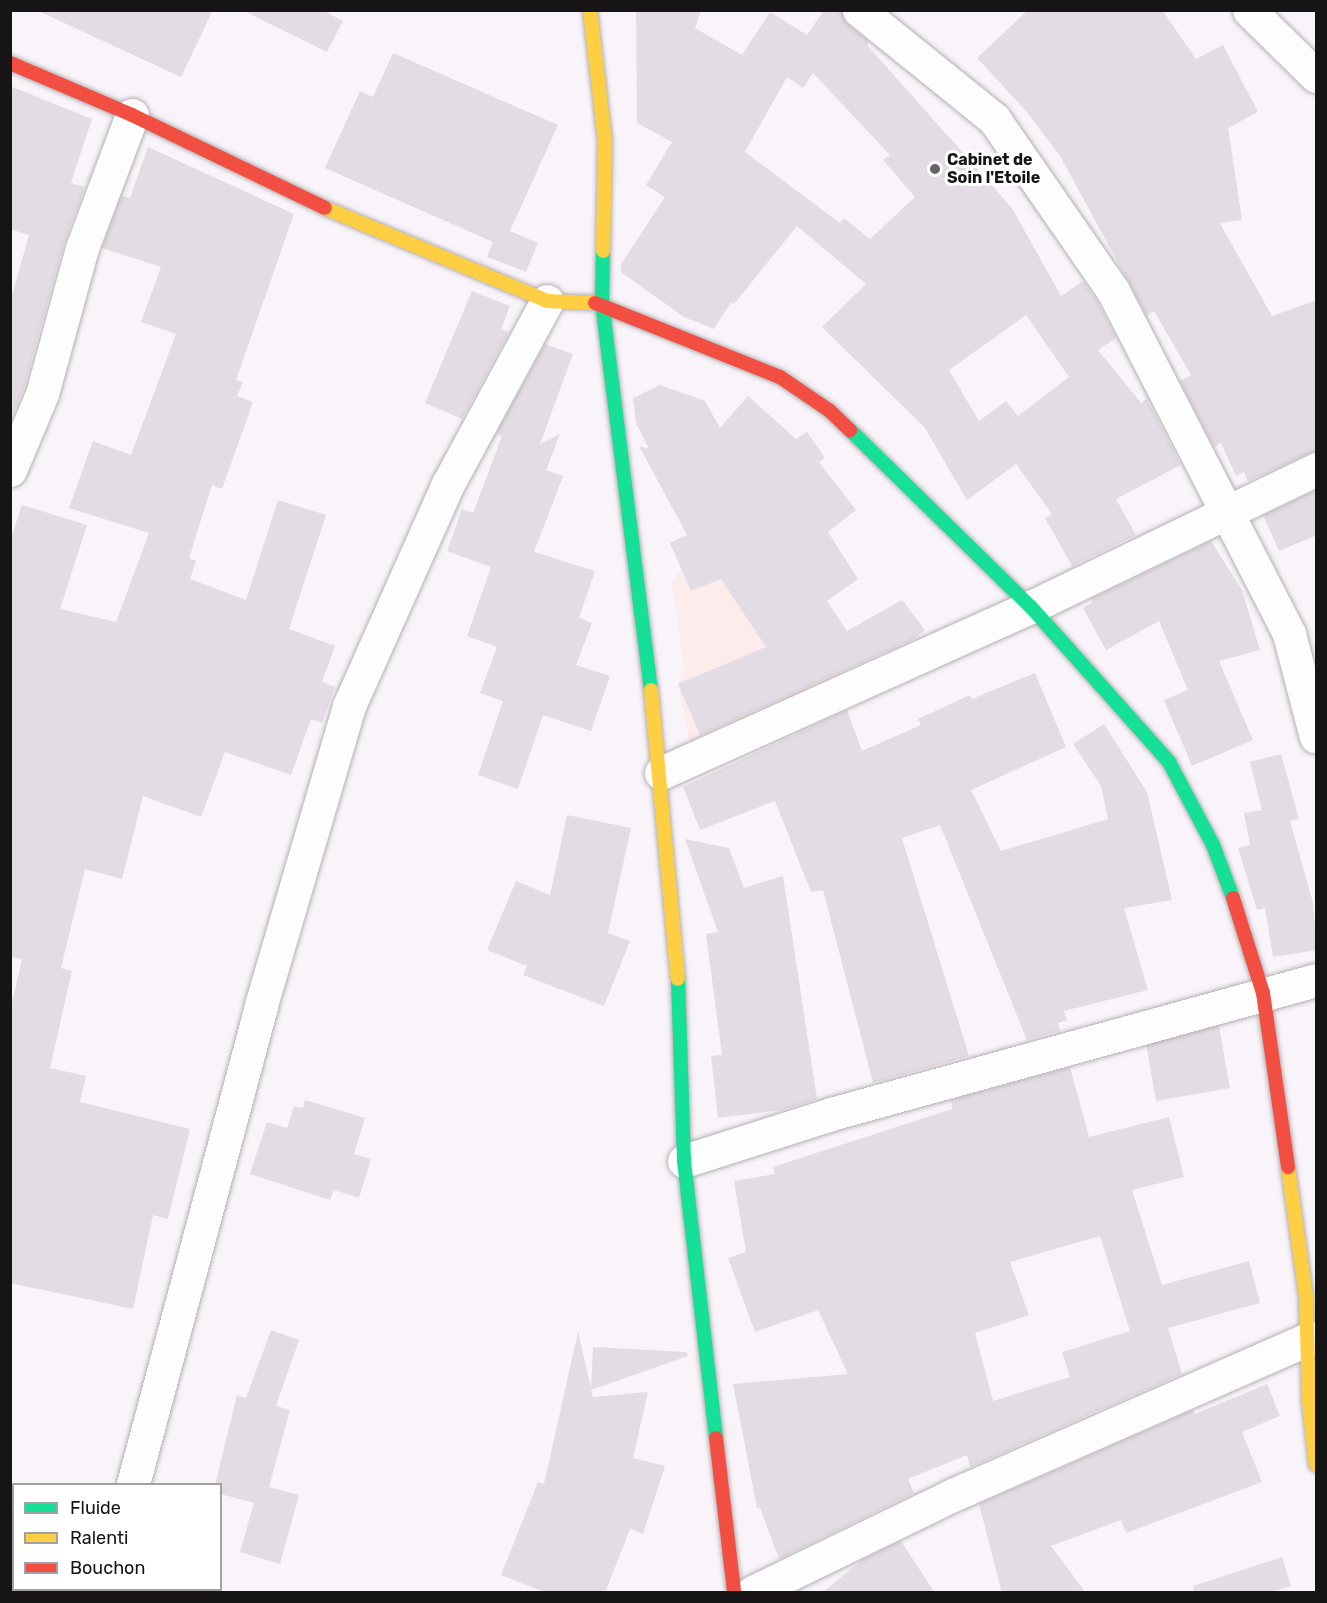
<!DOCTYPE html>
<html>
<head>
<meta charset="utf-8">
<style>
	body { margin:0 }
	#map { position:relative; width:1327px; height:1603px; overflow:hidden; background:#f9f4f9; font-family:Rubik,sans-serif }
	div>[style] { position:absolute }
	.education>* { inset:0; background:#fceceb }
	.building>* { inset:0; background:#e4dce4; transform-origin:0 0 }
	.roads { filter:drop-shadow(0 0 2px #b3b0b3) drop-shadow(0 0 2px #b3b0b3) }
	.street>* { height:33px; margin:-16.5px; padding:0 16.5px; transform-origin:16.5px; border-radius:16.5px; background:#fefdfe }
	.fast>* { height:14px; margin:-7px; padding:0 7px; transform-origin:7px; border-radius:7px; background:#16e098 }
	.slow>* { height:14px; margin:-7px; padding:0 7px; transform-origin:7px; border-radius:7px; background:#ffcf43 }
	.jam>* { height:14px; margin:-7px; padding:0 7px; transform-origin:7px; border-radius:7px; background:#f24e42 }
	.dots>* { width:16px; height:16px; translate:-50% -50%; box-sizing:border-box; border:3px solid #fff; border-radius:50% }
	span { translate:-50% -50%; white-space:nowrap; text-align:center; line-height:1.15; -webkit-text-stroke:6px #fff; paint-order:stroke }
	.poi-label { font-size:16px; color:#171416; font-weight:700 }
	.left { translate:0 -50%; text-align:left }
	.frame { position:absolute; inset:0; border:12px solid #171416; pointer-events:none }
	.legend { position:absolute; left:12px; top:1483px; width:210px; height:108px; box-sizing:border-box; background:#fff; border:2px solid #a2a1a2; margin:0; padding:8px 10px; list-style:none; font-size:18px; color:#171416 }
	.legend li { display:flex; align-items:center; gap:12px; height:30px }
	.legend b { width:30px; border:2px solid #a2a1a2 }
</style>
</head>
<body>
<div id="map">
	<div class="education">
		<i style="clip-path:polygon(755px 530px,847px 673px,690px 744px,678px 684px,684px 669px,672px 582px,680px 571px)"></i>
	</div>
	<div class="building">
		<i style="clip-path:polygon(36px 10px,213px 10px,181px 77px)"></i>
		<i style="clip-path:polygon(242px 10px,322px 10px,343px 21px,327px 52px)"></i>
		<i style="clip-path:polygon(evenodd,636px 10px,701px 10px,695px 28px,742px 55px,770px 12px,807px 35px,824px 10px,841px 10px,847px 24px,869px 42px,867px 45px,1012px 208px,1061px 296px,1083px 281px,1097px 301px,1116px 338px,1098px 350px,1141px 403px,1147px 399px,1181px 465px,1116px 499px,1136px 535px,1072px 566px,1045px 518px,1052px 514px,1016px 464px,967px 500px,925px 428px,822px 327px,866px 284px,797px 226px,734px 304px,731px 302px,714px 329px,684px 317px,621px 272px,621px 264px,665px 197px,646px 185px,672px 142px,637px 123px,636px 10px,813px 73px,890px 155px,883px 160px,915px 197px,870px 239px,844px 218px,840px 223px,745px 152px,787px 77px,803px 88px,813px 73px,636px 10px,1026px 315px,1069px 377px,1018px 416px,1006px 401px,979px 421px,949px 370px,1026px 315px)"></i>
		<i style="clip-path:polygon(1028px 10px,1162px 10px,1196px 59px,1223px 45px,1258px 112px,1228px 128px,1242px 220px,1220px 223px,1272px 316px,1317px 300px,1317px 450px,1248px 481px,1244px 472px,1236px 476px,1221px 443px,1214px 447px,1180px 381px,1191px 375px,1154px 311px,1147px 316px,1060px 156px,1026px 111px,977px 58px)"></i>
		<i style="clip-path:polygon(393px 53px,558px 125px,510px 231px,538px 243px,526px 272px,487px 257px,493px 242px,325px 168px,360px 91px,373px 97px)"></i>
		<i style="clip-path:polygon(10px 86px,92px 119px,71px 183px,85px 187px,64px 243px,24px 388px,11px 419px,10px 302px,29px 235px,10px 229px)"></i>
		<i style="clip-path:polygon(148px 147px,294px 214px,236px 380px,243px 382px,237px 396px,253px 402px,222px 489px,212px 485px,189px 558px,196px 561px,190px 579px,246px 600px,278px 500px,326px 515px,289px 629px,335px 646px,322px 682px,335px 687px,322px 723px,311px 719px,291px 775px,225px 752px,201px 817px,143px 796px,122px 879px,85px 869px,61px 968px,72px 971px,50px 1068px,86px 1076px,80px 1102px,190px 1129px,168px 1219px,153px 1215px,133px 1309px,10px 1283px,10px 1011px,22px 959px,10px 957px,10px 541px,22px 505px,87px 525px,60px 609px,116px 622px,149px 533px,69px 508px,93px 441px,131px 455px,176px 334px,141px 322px,161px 267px,102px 248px,122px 196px,130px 198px)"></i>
		<i style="clip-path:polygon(472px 291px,510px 306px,501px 329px,509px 332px,462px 419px,425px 403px)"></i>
		<i style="clip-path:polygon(545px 344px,573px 354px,540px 444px,560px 434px,546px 470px,563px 476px,534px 552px,595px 571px,579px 618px,592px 623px,576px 665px,610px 676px,591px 731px,543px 715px,518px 789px,478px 775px,503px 701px,480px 693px,497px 647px,467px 636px,491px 567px,447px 551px,462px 509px,473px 513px,502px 436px,496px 434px)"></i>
		<i style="clip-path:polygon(660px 385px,705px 401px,720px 428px,748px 396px,796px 439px,807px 432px,825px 458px,819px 462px,856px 510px,828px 532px,858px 579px,827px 601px,847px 631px,902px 600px,925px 630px,914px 639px,700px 735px,678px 684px,766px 647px,721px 579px,691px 591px,670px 543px,687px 535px,639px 446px,649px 449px,636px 423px,633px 398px)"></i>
		<i style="clip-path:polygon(1317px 490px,1317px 535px,1279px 551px,1263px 515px)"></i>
		<i style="clip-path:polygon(1211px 541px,1242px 590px,1260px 650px,1219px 661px,1253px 740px,1192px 766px,1164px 700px,1188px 690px,1159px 621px,1106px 650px,1083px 608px,1093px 602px,1091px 599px)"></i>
		<i style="clip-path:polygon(1035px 673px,1066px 747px,971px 790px,1001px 851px,1108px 819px,1101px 786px,1073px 744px,1104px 724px,1147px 792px,1172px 900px,1124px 908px,1148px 990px,1064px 1011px,1067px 1020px,1058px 1023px,1060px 1031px,1027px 1040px,940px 825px,902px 838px,969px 1056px,873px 1083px,823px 890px,811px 892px,775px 801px,700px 830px,683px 787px,847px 710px,862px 751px,921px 725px,918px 719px,970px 695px,972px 699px)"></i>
		<i style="clip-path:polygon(1281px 754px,1299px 819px,1290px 821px,1313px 903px,1317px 950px,1273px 957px,1265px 908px,1257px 910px,1238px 848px,1250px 845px,1244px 813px,1262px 810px,1250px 762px)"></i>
		<i style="clip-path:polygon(567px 815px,631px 828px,608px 933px,630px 941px,604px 1006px,523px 975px,527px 966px,487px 950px,516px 881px,550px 895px)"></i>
		<i style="clip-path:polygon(685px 839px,729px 848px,744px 888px,783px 876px,817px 1099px,782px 1110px,718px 1118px,711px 1056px,722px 1055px,706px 934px,718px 932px)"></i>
		<i style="left:1219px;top:1026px;width:63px;height:75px;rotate:80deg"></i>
		<i style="clip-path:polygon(evenodd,1070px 1067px,1089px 1137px,1169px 1117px,1184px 1177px,1132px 1190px,1162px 1285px,1249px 1261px,1260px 1303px,1168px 1328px,1182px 1374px,970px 1467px,967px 1455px,908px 1479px,914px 1493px,779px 1559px,760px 1508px,757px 1508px,733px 1384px,848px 1374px,818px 1310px,755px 1332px,728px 1258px,746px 1252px,734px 1181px,775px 1174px,773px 1167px,952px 1109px,951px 1100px,1070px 1067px,1100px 1236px,1130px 1331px,1062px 1352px,1070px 1377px,993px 1401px,975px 1333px,1029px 1315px,1010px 1262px,1100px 1236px)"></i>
		<i style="clip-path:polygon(305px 1100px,365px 1118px,354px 1154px,371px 1159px,359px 1198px,334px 1190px,330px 1200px,250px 1174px,267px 1122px,287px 1128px,294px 1106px,303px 1108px)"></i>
		<i style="clip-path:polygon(271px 1330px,299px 1340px,276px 1406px,290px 1410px,269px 1487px,299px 1495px,280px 1564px,240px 1552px,254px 1503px,220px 1494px,220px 1485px,215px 1485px,237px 1395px,246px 1398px)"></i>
		<i style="clip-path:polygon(578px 1332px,591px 1388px,593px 1347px,687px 1352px,688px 1356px,591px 1390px,593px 1397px,648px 1392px,633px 1458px,665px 1466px,643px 1534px,630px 1529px,605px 1593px,547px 1593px,501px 1575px,538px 1482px,544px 1484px)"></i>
		<i style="clip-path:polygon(1267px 1384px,1280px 1416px,1242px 1432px,1262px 1482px,1126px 1533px,1121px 1520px,1051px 1546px,1086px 1593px,1002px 1593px,979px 1504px,1193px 1410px,1195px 1414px)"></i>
		<i style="clip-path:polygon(901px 1541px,935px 1593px,822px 1593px,862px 1560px)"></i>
		<i style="clip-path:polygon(1282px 1557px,1291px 1586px,1270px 1593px,1194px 1593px,1193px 1586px)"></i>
	</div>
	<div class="roads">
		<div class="street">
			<i style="left:859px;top:10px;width:174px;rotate:38.9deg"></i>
			<i style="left:994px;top:119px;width:209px;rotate:55.3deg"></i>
			<i style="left:1113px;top:291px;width:386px;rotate:62.8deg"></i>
			<i style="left:1289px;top:634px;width:106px;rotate:75.3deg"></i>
			<i style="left:1249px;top:10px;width:94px;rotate:44.6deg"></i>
			<i style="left:10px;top:470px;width:82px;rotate:-67.2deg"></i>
			<i style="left:42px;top:394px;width:151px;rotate:-74.7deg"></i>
			<i style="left:82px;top:248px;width:142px;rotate:-69.4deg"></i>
			<i style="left:661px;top:773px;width:406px;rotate:-24.2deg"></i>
			<i style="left:1031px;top:607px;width:317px;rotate:-25.8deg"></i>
			<i style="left:684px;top:1161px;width:154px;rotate:-17.7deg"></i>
			<i style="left:831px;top:1114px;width:503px;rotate:-15.44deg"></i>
			<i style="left:133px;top:1484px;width:496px;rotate:-75deg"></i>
			<i style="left:261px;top:1005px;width:312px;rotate:-73.6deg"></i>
			<i style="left:349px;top:706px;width:243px;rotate:-66deg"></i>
			<i style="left:448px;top:484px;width:208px;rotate:-61.6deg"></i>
			<i style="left:104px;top:1592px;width:2px;rotate:-63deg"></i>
			<i style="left:753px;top:1592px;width:225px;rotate:-25.9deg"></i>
			<i style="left:955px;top:1494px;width:388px;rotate:-23.7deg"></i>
		</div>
		<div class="fast">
			<i style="left:603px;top:251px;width:52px;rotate:91.1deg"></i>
			<i style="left:602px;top:303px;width:390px;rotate:82.8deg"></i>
			<i style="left:850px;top:430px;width:253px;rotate:44.4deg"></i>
			<i style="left:1031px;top:607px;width:208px;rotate:48.3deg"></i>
			<i style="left:1169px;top:762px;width:94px;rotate:62.1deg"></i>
			<i style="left:1213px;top:845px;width:57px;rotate:69.3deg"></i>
			<i style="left:678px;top:979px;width:182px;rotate:88.1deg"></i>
			<i style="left:684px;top:1161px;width:279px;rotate:83.4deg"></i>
		</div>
		<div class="slow">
			<i style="left:590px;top:10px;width:132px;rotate:83.5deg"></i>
			<i style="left:605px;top:141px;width:110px;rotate:91deg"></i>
			<i style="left:325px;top:208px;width:241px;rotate:22.7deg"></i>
			<i style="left:547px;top:301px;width:48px;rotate:2.4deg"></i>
			<i style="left:651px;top:690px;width:290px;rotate:84.7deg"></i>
			<i style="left:1288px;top:1167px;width:131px;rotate:82.1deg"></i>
			<i style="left:1306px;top:1297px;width:104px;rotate:88.3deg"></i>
			<i style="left:1309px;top:1401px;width:64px;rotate:83.8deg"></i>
		</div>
		<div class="jam">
			<i style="left:10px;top:63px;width:133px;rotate:23.1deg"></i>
			<i style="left:132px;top:115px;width:214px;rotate:25.7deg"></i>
			<i style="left:595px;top:303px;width:199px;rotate:21.8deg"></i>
			<i style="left:780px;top:377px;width:60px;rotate:34.2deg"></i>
			<i style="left:830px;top:411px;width:28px;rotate:44deg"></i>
			<i style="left:1233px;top:898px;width:100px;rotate:72.5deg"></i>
			<i style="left:1263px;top:993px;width:176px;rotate:81.8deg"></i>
			<i style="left:716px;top:1438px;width:155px;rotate:83.3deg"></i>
		</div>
	</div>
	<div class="dots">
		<i style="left:935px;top:169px;background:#666265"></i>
	</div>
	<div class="poi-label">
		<span class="left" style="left:947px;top:169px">Cabinet de<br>Soin l'Etoile</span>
	</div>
	<div class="frame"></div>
	<ul class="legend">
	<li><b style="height:8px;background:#16e098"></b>Fluide</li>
	<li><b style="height:8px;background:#ffcf43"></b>Ralenti</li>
	<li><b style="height:8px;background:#f24e42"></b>Bouchon</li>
	</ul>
</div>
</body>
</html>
